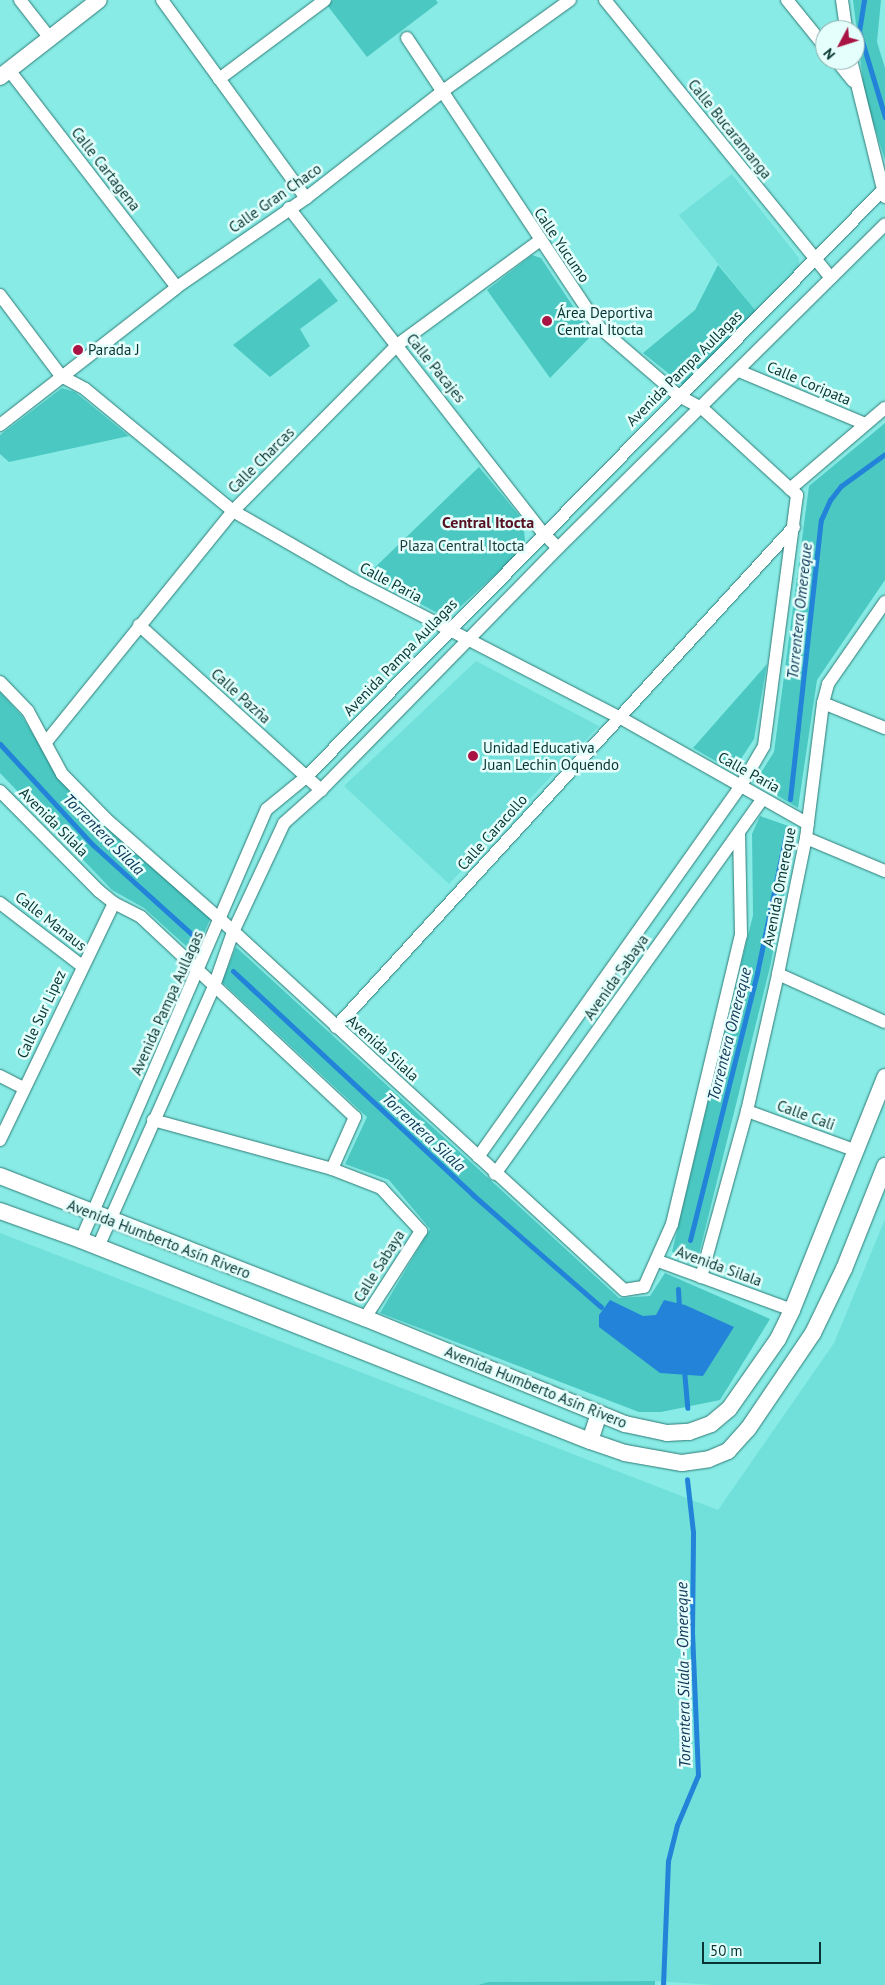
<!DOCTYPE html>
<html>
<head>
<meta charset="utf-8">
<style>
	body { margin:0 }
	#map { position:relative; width:885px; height:1985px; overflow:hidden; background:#89ebe5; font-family:"PT Sans",sans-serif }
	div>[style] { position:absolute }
	.built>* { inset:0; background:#71e0da }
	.green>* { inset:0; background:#4bc8c2 }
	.water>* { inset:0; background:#2283d8 }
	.stream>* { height:5px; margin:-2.5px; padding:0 2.5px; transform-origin:2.5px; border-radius:2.5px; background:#2283d8 }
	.roads { filter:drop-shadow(0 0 1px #2e7b77) drop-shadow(0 0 1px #2e7b77) }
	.minor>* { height:12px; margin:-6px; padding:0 6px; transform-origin:6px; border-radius:6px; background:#fff }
	.tertiary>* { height:16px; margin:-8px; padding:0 8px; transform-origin:8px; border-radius:8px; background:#fff }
	.dots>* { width:14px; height:14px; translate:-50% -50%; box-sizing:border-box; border:2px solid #e4fffc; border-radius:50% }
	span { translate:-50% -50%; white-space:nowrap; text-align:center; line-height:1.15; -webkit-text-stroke:5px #e4fffc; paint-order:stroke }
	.street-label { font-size:15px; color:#083533 }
	.poi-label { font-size:15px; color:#083533 }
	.left { translate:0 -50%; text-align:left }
	.park-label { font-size:15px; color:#1d3b3a }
	.neighbourhood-label { font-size:16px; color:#561123; font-weight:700 }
	.water-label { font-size:16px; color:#0f3456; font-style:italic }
	.north { position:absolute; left:815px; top:20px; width:50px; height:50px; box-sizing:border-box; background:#e4fffc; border:1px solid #8caeac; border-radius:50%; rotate:230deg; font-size:14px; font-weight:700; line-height:20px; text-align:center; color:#083533 }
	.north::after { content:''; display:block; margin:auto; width:18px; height:22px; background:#a91444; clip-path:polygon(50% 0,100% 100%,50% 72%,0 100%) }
	.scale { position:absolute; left:702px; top:1942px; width:119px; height:22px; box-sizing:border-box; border:2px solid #083533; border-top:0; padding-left:6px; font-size:15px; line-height:18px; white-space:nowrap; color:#083533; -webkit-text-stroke:4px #e4fffc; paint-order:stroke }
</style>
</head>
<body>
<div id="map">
	<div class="built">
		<i style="clip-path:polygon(732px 174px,799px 258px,799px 267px,756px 311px,679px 215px)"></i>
		<i style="clip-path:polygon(476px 661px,599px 726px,449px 884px,344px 786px)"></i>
		<i style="clip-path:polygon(885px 1219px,885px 1985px,713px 1985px,655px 1981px,488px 1982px,478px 1985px,0 1985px,0 1233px,718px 1510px,834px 1343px)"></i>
	</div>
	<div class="green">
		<i style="clip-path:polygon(333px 0,436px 0,438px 3px,367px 57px,327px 5px)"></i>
		<i style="clip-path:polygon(853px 0,881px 0,877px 42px,885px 68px,885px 160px,865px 97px)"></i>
		<i style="clip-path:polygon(532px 255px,541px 258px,592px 335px,550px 378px,487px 290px)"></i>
		<i style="clip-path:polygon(718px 265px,756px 311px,683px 385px,643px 353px,695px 310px)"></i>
		<i style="clip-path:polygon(320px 278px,338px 301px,300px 329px,310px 346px,270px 377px,233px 345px)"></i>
		<i style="clip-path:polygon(62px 388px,75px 392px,129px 436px,9px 462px,0 454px,0 435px)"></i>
		<i style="clip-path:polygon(885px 423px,885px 580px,817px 680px,798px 808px,755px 782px,774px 752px,809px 486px)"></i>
		<i style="clip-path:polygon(479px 467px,523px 520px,525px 541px,518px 554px,450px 616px,441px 615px,367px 575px)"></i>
		<i style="clip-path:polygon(767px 664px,754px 739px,733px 771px,693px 748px)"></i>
		<i style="clip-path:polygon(0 692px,22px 716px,58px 776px,211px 917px,195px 954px,144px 908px,112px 890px,0 773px)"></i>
		<i style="clip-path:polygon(760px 816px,797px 829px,770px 967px,698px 1258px,672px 1252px,753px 915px,752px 834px)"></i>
		<i style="clip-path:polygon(236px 947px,619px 1298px,650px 1296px,665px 1273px,770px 1319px,720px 1400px,661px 1412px,639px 1412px,380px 1313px,430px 1229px,389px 1180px,345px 1164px,367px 1117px,222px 982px)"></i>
		<i style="clip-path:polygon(655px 1981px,655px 1985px,478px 1985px,488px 1982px)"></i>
	</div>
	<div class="water">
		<i style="clip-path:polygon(610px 1300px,643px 1316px,656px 1315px,664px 1300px,685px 1305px,734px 1327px,703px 1376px,660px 1373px,599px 1327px,599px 1315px)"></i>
	</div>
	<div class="stream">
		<i style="left:864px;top:0;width:31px;rotate:99deg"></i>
		<i style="left:859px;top:31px;width:90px;rotate:73.2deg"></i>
		<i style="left:0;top:744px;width:137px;rotate:47.4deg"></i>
		<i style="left:93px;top:845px;width:139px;rotate:42.1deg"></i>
		<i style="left:790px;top:799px;width:281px;rotate:-83.7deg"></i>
		<i style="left:821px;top:520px;width:22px;rotate:-66deg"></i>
		<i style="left:830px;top:500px;width:18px;rotate:-52deg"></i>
		<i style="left:841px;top:486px;width:54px;rotate:-36deg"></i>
		<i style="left:233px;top:971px;width:328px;rotate:43deg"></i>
		<i style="left:473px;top:1195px;width:170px;rotate:41.2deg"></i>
		<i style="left:690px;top:1240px;width:275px;rotate:-75.9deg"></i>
		<i style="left:757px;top:973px;width:142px;rotate:-78.2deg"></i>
		<i style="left:678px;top:1289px;width:20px;rotate:87deg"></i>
		<i style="left:684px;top:1370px;width:38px;rotate:85deg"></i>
		<i style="left:663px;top:1985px;width:124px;rotate:-87.7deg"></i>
		<i style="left:668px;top:1861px;width:37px;rotate:-76deg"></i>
		<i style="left:677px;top:1825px;width:54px;rotate:-67.2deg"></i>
		<i style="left:698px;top:1775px;width:142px;rotate:-92.4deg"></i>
		<i style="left:692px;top:1633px;width:101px;rotate:-89.4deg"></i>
		<i style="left:693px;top:1532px;width:53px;rotate:-96.5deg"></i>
	</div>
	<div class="roads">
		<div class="minor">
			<i style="left:20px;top:0;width:47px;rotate:51.9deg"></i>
			<i style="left:162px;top:0;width:245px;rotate:54deg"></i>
			<i style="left:605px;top:0;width:358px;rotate:50.9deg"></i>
			<i style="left:787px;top:0;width:60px;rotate:51deg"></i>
			<i style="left:842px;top:0;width:30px;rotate:82deg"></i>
			<i style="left:407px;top:38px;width:347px;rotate:56.4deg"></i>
			<i style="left:599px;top:327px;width:106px;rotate:40.8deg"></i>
			<i style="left:679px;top:396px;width:26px;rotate:28deg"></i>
			<i style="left:702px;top:408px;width:129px;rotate:42.5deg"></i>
			<i style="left:797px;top:495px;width:253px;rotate:97.5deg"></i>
			<i style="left:764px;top:746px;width:48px;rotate:120.3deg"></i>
			<i style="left:740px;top:787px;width:453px;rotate:125.3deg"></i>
			<i style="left:836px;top:60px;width:27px;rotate:51deg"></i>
			<i style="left:851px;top:60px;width:141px;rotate:76.1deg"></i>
			<i style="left:9px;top:70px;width:274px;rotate:52.3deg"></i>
			<i style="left:219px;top:79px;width:132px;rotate:-36.7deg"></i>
			<i style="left:289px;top:208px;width:412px;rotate:52deg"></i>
			<i style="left:543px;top:533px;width:21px;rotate:45deg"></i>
			<i style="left:0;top:295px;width:101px;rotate:53deg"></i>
			<i style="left:61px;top:376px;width:27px;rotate:28deg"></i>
			<i style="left:85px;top:389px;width:192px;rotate:39.5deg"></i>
			<i style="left:233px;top:511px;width:138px;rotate:29.9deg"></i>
			<i style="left:353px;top:580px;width:299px;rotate:27.3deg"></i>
			<i style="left:619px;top:717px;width:217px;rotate:29.5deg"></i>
			<i style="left:739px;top:371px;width:137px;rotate:22.8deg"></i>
			<i style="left:0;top:425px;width:224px;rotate:-37.9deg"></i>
			<i style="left:177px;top:287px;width:157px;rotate:-34.6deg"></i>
			<i style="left:306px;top:198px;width:174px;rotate:-38deg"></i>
			<i style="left:443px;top:91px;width:156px;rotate:-35.6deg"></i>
			<i style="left:790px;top:489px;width:125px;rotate:-40.5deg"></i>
			<i style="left:139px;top:625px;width:246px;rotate:42.2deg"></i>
			<i style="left:0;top:682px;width:40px;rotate:46deg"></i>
			<i style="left:28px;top:711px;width:72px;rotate:61.6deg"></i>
			<i style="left:62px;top:774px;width:63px;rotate:45.6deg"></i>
			<i style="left:106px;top:819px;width:153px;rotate:41.3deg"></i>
			<i style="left:221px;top:920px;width:547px;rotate:42.56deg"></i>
			<i style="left:624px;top:1290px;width:20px;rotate:-9deg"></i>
			<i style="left:644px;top:1287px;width:69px;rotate:-66deg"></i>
			<i style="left:672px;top:1224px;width:297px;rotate:-76.6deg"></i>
			<i style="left:741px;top:935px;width:102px;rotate:-91.1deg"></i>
			<i style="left:823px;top:703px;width:67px;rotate:22deg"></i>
			<i style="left:46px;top:742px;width:297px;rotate:-51deg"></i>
			<i style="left:233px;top:511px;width:233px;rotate:-45.3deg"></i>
			<i style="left:397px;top:345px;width:176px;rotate:-36.2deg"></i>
			<i style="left:0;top:791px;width:141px;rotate:45.3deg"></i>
			<i style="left:99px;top:891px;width:19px;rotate:39deg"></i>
			<i style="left:114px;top:903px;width:30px;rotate:27deg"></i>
			<i style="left:141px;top:917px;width:293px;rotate:43.1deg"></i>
			<i style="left:355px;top:1117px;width:57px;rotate:113.9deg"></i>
			<i style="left:806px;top:838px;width:86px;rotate:22.7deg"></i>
			<i style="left:0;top:903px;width:103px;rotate:37.5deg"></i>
			<i style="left:778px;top:974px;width:117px;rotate:24.2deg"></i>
			<i style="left:336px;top:1027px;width:678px;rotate:-47.51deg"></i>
			<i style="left:0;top:1076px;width:27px;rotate:27deg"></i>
			<i style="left:747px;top:1111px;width:114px;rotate:20deg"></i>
			<i style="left:153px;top:1120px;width:186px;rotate:15.3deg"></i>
			<i style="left:332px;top:1169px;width:53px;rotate:21.2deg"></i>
			<i style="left:381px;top:1188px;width:59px;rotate:47.1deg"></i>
			<i style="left:421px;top:1231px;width:103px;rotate:122.8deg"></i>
			<i style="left:0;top:1140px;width:263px;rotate:-64.3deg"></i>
			<i style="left:495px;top:1174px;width:460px;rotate:-54.5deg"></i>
			<i style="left:81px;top:1240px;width:469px;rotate:-66.7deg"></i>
			<i style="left:267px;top:809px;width:50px;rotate:-39.4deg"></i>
			<i style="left:306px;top:777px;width:823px;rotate:-45.49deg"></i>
			<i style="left:98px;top:1247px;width:286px;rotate:-66deg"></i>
			<i style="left:214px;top:986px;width:57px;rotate:-70.6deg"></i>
			<i style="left:233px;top:932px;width:120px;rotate:-64.9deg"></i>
			<i style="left:284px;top:823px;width:50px;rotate:-41.7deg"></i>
			<i style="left:321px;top:790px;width:339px;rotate:-45.6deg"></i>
			<i style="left:558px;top:548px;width:460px;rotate:-44.7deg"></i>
			<i style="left:658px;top:1261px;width:143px;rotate:20.1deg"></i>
			<i style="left:701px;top:1277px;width:172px;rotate:-74.5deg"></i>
			<i style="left:747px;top:1111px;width:140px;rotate:-77.2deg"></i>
			<i style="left:778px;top:974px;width:139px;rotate:-78.4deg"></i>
			<i style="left:806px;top:838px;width:136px;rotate:-82.8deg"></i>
			<i style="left:823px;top:703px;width:20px;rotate:-75deg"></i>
			<i style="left:828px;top:684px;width:100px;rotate:-55.2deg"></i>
		</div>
		<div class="tertiary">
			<i style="left:0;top:77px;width:125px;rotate:-37.9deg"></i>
			<i style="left:0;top:1176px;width:392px;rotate:21.3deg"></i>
			<i style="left:365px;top:1318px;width:281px;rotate:22.2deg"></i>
			<i style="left:625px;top:1424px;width:43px;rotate:12.1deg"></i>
			<i style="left:667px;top:1433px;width:22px;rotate:-3deg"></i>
			<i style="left:689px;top:1432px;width:23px;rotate:-20deg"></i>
			<i style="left:711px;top:1424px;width:23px;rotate:-40deg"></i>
			<i style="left:729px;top:1409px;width:85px;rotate:-55deg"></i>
			<i style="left:778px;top:1339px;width:32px;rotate:-64deg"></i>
			<i style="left:792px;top:1310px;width:251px;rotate:-68.2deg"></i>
			<i style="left:0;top:1211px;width:86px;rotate:19.7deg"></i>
			<i style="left:81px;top:1240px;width:547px;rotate:21.55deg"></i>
			<i style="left:590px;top:1441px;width:37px;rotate:19deg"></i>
			<i style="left:625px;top:1453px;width:58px;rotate:10deg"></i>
			<i style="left:682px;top:1463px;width:27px;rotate:-8deg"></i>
			<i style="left:709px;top:1459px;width:21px;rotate:-23deg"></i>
			<i style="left:728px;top:1451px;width:30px;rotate:-48deg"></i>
			<i style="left:748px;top:1429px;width:116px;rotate:-55.9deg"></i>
			<i style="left:813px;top:1333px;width:71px;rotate:-64.2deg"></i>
			<i style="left:844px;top:1269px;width:111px;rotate:-68.3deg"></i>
			<i style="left:590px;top:1441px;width:29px;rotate:-72deg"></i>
		</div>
	</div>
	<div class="dots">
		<i style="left:547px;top:321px;background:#a91444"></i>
		<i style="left:78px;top:350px;background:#a91444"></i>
		<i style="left:473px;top:756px;background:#a91444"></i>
	</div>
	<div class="street-label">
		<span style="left:730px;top:129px;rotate:51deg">Calle Bucaramanga</span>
		<span style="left:106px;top:169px;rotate:52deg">Calle Cartagena</span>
		<span style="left:275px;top:198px;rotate:-35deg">Calle Gran Chaco</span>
		<span style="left:562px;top:245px;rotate:56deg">Calle Yucumo</span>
		<span style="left:436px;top:368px;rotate:51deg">Calle Pacajes</span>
		<span style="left:684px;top:368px;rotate:-45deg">Avenida Pampa Aullagas</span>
		<span style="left:809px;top:383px;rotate:23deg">Calle Coripata</span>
		<span style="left:261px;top:460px;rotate:-45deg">Calle Charcas</span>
		<span style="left:391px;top:582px;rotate:28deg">Calle Paria</span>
		<span style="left:400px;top:657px;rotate:-46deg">Avenida Pampa Aullagas</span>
		<span style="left:241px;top:696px;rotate:42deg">Calle Pazña</span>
		<span style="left:749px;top:772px;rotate:29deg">Calle Paria</span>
		<span style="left:54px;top:822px;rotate:45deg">Avenida Silala</span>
		<span style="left:492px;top:832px;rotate:-48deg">Calle Caracollo</span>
		<span style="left:779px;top:887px;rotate:-79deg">Avenida Omereque</span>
		<span style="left:51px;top:921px;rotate:38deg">Calle Manaus</span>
		<span style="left:616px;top:977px;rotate:-55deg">Avenida Sabaya</span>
		<span style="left:167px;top:1003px;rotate:-66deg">Avenida Pampa Aullagas</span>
		<span style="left:41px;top:1014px;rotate:-65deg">Calle Sur Lipez</span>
		<span style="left:383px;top:1048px;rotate:42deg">Avenida Silala</span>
		<span style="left:806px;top:1115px;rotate:20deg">Calle Cali</span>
		<span style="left:159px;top:1239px;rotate:21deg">Avenida Humberto Asín Rivero</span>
		<span style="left:379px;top:1266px;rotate:-58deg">Calle Sabaya</span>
		<span style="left:719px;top:1266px;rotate:20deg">Avenida Silala</span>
		<span style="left:536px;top:1387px;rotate:22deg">Avenida Humberto Asín Rivero</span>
	</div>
	<div class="poi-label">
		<span class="left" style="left:557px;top:321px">Área Deportiva<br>Central Itocta</span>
		<span class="left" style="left:88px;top:350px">Parada J</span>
		<span class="left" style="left:483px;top:756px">Unidad Educativa<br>Juan Lechin Oquendo</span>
	</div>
	<div class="park-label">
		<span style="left:462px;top:546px">Plaza Central Itocta</span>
	</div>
	<div class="neighbourhood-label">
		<span style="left:488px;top:522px">Central Itocta</span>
	</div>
	<div class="water-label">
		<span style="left:799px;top:611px;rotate:-84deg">Torrentera Omereque</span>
		<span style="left:104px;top:834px;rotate:45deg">Torrentera Silala</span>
		<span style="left:729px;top:1034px;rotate:-76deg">Torrentera Omereque</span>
		<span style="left:424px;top:1132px;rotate:43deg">Torrentera Silala</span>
		<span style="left:683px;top:1675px;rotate:-91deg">Torrentera Silala - Omereque</span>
	</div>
	<div class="north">N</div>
	<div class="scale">50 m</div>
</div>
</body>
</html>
